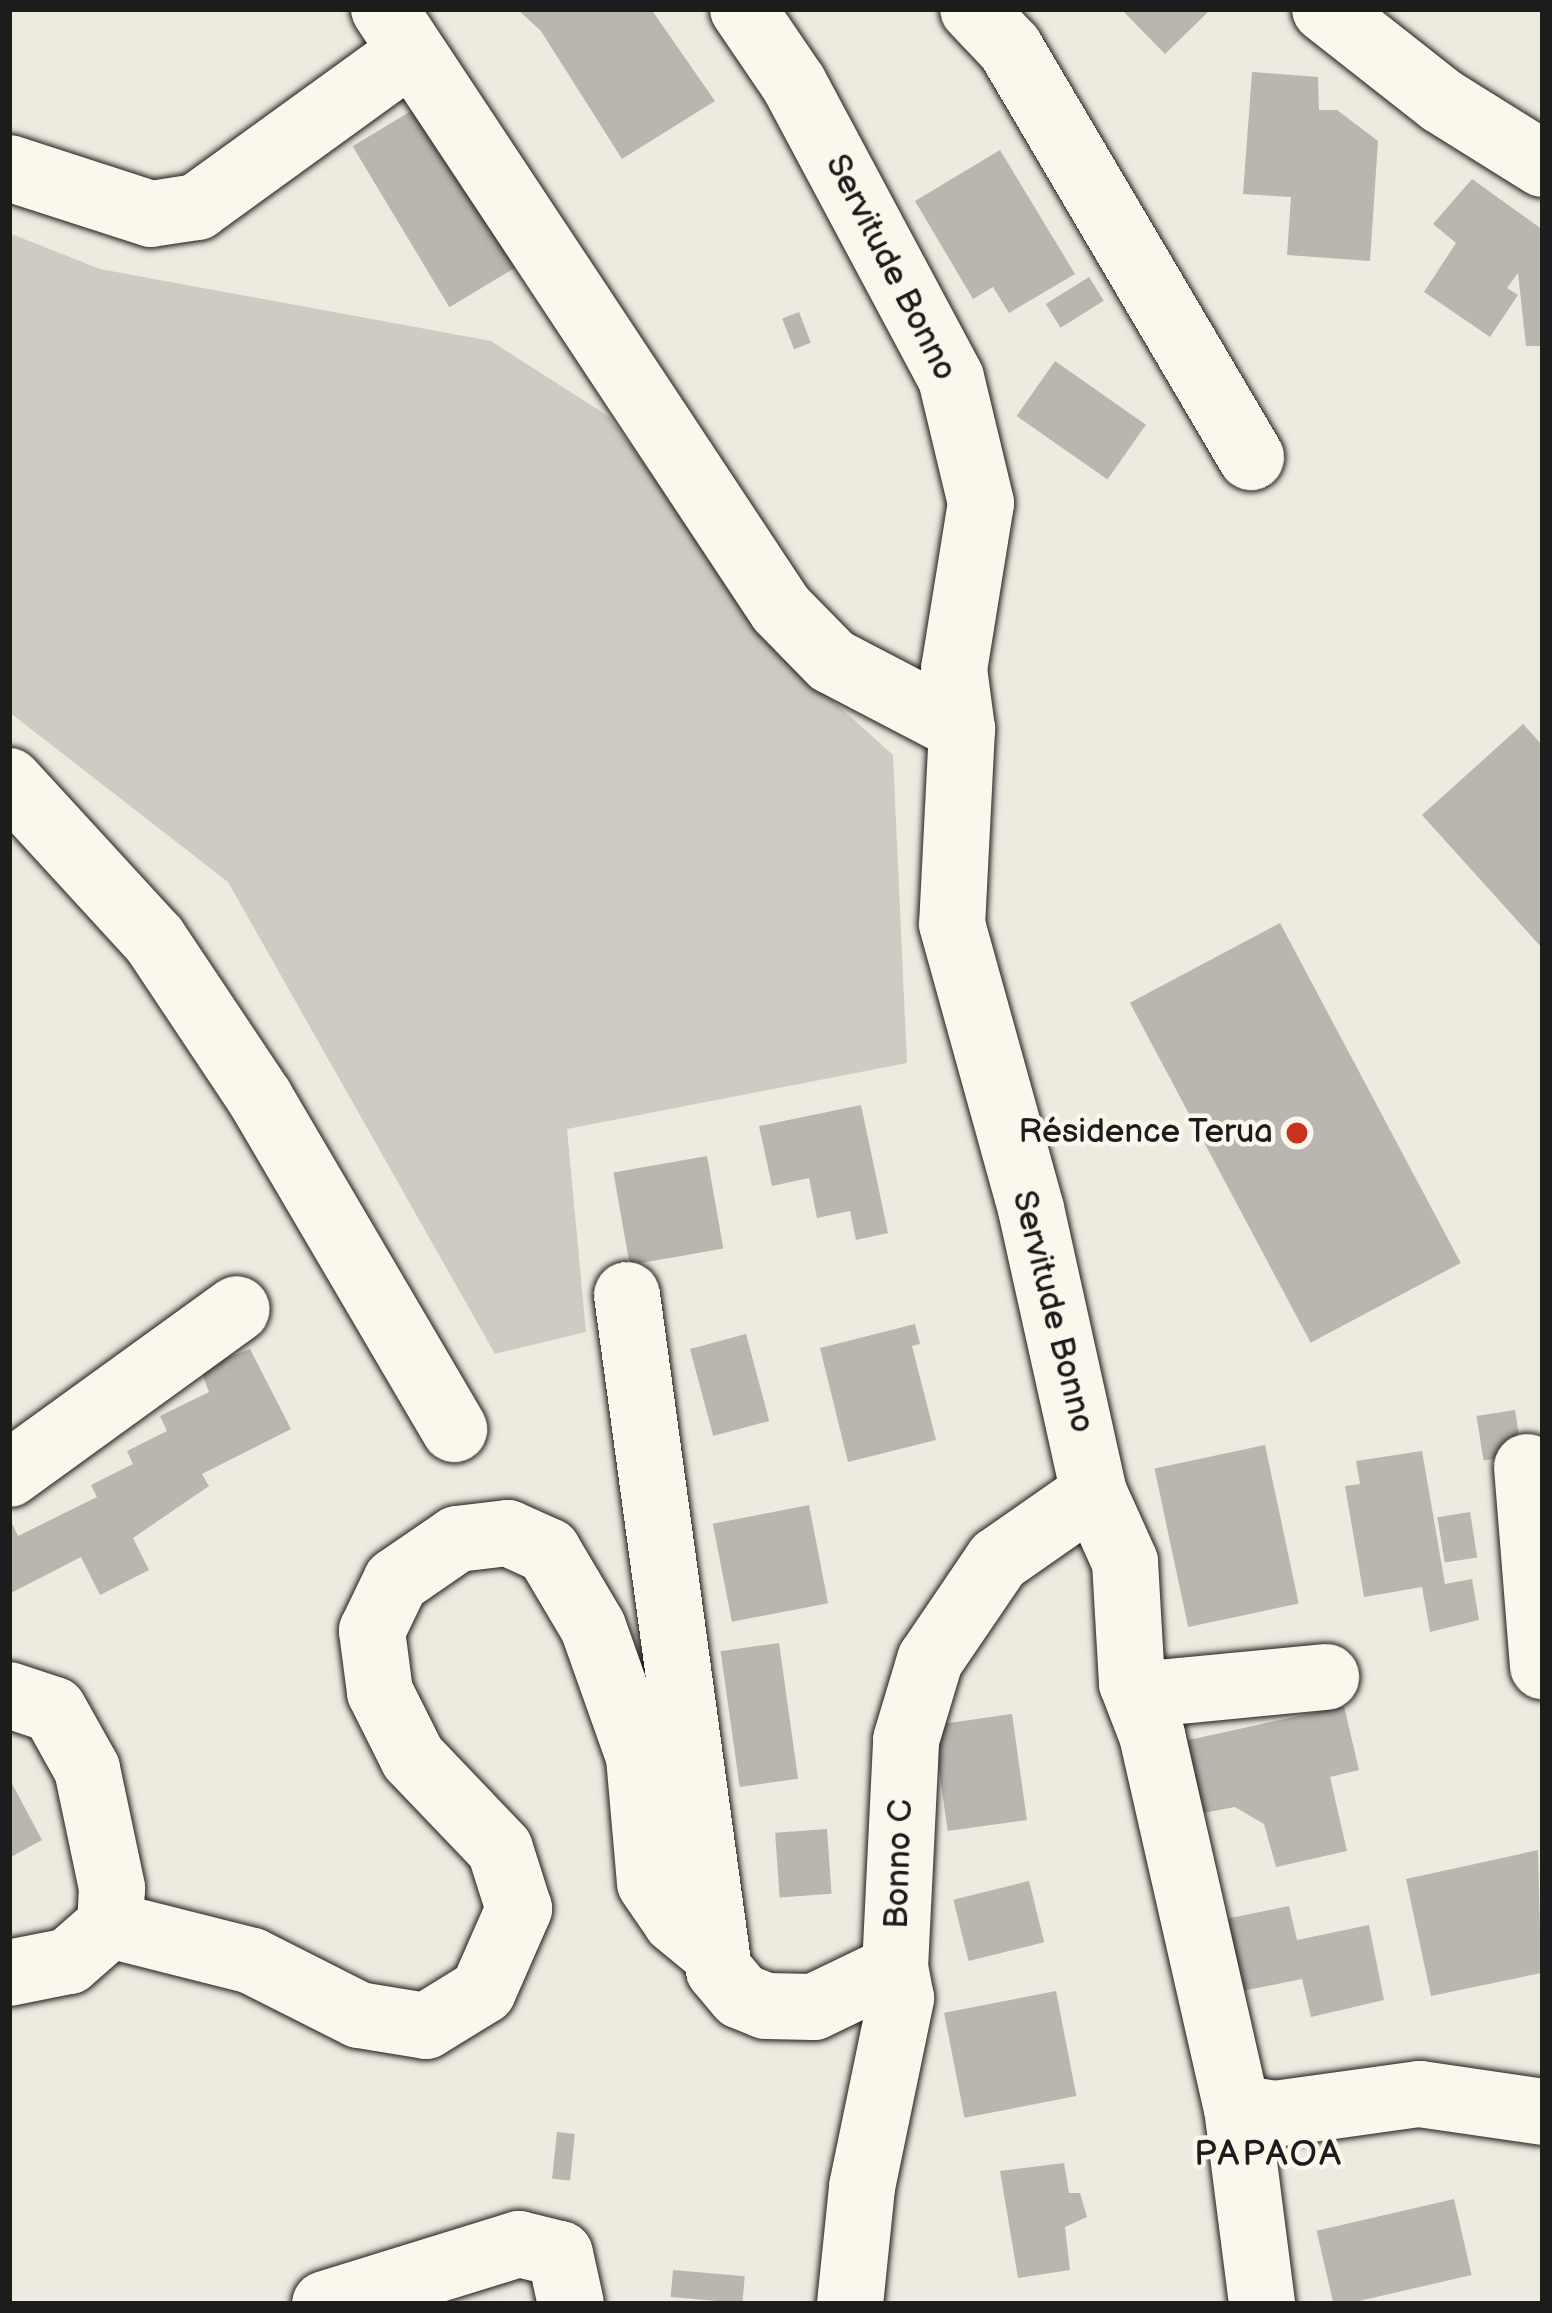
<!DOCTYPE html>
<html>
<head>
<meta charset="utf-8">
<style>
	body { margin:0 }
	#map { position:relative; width:1552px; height:2313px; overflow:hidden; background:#eeeadf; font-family:"Balsamiq Sans",sans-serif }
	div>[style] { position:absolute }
	.green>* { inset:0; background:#ceccc2 }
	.building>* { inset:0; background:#b9b6af; transform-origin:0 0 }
	.roads { filter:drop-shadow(0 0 3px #1c1c1c) drop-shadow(0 0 3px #1c1c1c) }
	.minor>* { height:66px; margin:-33px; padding:0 33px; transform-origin:33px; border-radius:33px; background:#fbf7ec }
	.dots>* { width:33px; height:33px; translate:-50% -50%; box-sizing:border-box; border:6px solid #fbf7ec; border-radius:50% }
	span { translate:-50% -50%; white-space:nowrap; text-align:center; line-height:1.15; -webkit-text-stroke:9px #fbf7ec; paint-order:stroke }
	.street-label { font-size:33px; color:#1c1c1c }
	.poi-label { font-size:33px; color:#1c1c1c }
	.right { translate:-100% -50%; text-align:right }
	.neighbourhood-label { font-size:36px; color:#1c1c1c; letter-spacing:3px }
	.frame { position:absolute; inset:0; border:12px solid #1c1c1c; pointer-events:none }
</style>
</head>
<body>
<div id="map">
	<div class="green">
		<i style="clip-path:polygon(9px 233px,100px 269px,491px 341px,608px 416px,801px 672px,893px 755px,907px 1063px,567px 1129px,586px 1332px,495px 1354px,228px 882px,9px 712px)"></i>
	</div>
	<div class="building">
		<i style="clip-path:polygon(517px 9px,651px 9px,715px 101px,622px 159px,541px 31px)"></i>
		<i style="clip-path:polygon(1121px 9px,1211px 9px,1165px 54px)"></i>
		<i style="clip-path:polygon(1252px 72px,1318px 77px,1319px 110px,1337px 110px,1378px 141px,1370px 261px,1287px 255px,1291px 197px,1243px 194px)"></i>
		<i style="left:446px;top:90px;width:188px;height:109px;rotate:59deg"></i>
		<i style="clip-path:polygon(1000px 150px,1075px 274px,1009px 313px,993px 287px,973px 299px,915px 201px)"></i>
		<i style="clip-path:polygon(1472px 179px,1543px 230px,1543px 346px,1526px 346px,1518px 273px,1507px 288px,1518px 295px,1490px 337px,1424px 292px,1456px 243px,1433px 224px)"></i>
		<i style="left:1089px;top:277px;width:28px;height:51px;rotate:58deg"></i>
		<i style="left:799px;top:312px;width:33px;height:18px;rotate:69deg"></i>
		<i style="left:1055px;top:361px;width:111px;height:67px;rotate:35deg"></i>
		<i style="clip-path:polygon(1523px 724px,1543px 746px,1543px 949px,1422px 815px)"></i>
		<i style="left:1280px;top:923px;width:385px;height:170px;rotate:62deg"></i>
		<i style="clip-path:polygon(861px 1105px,888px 1233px,856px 1240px,850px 1211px,817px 1218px,809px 1178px,772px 1186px,759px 1126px)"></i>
		<i style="left:707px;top:1156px;width:94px;height:95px;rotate:80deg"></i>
		<i style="clip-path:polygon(915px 1324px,920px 1344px,912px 1346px,936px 1440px,848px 1462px,820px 1348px)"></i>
		<i style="left:746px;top:1334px;width:90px;height:58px;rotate:75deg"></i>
		<i style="clip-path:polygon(250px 1349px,291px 1429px,202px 1474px,209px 1486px,133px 1538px,149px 1570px,100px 1595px,81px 1557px,9px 1594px,9px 1517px,18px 1536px,97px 1497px,91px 1485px,133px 1464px,127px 1451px,167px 1431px,160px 1416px,209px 1392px,200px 1368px)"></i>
		<i style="left:1515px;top:1410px;width:45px;height:39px;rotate:81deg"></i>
		<i style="left:1265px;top:1445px;width:162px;height:113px;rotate:78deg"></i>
		<i style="clip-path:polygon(1422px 1451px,1445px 1584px,1472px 1579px,1479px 1620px,1430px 1632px,1422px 1587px,1364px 1597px,1345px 1486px,1360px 1484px,1356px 1461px)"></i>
		<i style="left:809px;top:1505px;width:100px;height:98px;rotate:79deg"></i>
		<i style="left:1470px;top:1512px;width:46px;height:33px;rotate:81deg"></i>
		<i style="left:779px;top:1643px;width:137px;height:59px;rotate:82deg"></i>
		<i style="clip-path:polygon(1344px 1706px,1359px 1770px,1330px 1777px,1347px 1851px,1276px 1867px,1264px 1824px,1235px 1807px,1192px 1815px,1175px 1743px)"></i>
		<i style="left:1012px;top:1714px;width:107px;height:80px;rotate:82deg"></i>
		<i style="clip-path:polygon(9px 1778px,42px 1840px,9px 1858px)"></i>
		<i style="left:827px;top:1829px;width:65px;height:52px;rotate:86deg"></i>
		<i style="clip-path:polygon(1538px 1850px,1541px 1973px,1431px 1996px,1406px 1879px)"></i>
		<i style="left:1029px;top:1881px;width:63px;height:78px;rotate:76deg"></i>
		<i style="clip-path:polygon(1289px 1906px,1297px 1940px,1369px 1925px,1384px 2000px,1311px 2017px,1302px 1979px,1232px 1993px,1216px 1921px)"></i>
		<i style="left:1056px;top:1991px;width:107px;height:114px;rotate:79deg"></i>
		<i style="left:557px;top:2132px;width:18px;height:47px;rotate:6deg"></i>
		<i style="clip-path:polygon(1064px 2163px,1069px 2193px,1080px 2193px,1087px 2217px,1065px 2227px,1070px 2270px,1018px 2278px,1000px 2171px)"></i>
		<i style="left:1454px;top:2199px;width:78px;height:141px;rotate:77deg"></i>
		<i style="left:673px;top:2270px;width:72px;height:27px;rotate:5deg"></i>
	</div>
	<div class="roads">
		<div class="minor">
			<i style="left:384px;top:9px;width:719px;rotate:56.51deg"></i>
			<i style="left:781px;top:609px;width:73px;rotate:45.6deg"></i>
			<i style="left:832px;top:661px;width:147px;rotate:27.6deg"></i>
			<i style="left:743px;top:9px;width:91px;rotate:55.8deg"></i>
			<i style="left:794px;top:84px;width:333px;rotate:61.9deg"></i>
			<i style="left:951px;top:378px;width:129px;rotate:76.5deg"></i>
			<i style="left:981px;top:503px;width:168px;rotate:99.2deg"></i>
			<i style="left:954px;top:669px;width:61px;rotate:82.4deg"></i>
			<i style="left:962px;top:729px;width:195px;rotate:92.9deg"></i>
			<i style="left:952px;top:924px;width:296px;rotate:74.5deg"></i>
			<i style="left:1031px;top:1209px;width:291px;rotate:77.5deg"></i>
			<i style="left:1094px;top:1493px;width:76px;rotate:65.8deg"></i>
			<i style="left:1125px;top:1562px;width:121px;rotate:86.7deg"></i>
			<i style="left:1132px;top:1683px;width:56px;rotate:69deg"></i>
			<i style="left:1152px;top:1735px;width:383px;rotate:77.2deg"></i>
			<i style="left:1237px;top:2108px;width:198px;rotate:82.7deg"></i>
			<i style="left:973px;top:9px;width:54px;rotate:46.5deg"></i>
			<i style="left:1010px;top:48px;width:475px;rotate:59.5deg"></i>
			<i style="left:1325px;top:9px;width:149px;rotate:38.2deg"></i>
			<i style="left:1442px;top:101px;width:119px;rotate:32deg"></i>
			<i style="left:9px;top:168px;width:149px;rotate:17.9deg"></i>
			<i style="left:151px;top:214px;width:47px;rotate:-8.7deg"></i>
			<i style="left:197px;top:207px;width:264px;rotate:-35.9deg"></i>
			<i style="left:9px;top:781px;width:214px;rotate:47.5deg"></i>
			<i style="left:154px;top:939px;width:191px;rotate:56.3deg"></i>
			<i style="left:260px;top:1098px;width:384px;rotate:59.6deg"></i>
			<i style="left:627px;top:1295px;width:681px;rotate:82.24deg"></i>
			<i style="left:719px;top:1970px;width:34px;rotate:50deg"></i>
			<i style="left:741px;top:1996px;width:27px;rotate:22deg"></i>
			<i style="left:766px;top:2006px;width:48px;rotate:1.2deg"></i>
			<i style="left:814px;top:2007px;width:90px;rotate:-25.7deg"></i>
			<i style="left:1527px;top:1467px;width:200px;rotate:85.4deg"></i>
			<i style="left:9px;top:1474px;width:281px;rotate:-35.9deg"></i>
			<i style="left:1132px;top:1683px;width:29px;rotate:20deg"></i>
			<i style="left:1159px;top:1693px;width:168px;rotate:-5.5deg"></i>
			<i style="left:9px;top:1695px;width:47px;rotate:18.4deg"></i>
			<i style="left:54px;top:1710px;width:68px;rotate:60.8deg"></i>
			<i style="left:87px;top:1769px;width:122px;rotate:78.1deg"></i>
			<i style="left:112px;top:1888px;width:37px;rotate:93deg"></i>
			<i style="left:110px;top:1925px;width:55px;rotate:138.7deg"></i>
			<i style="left:69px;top:1961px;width:61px;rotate:168.7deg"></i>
			<i style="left:110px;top:1925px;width:146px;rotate:14.2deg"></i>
			<i style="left:252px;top:1961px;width:120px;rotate:26.8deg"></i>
			<i style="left:359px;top:2015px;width:68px;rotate:9.3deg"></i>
			<i style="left:426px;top:2026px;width:67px;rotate:-31.6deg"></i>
			<i style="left:483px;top:1991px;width:90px;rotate:-66.3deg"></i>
			<i style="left:519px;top:1909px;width:63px;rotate:-107.6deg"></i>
			<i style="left:500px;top:1849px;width:126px;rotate:-133.7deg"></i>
			<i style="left:413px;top:1758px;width:74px;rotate:-116.6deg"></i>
			<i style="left:380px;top:1692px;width:62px;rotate:-97.5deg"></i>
			<i style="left:372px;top:1631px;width:55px;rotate:-64.4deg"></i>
			<i style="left:396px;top:1581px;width:74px;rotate:-34.5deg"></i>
			<i style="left:457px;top:1539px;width:51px;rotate:-6.7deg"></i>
			<i style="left:508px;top:1533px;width:44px;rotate:24.2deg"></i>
			<i style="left:548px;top:1551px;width:88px;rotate:59.4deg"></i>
			<i style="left:593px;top:1627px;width:138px;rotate:70.5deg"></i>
			<i style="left:639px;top:1757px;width:126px;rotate:85deg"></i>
			<i style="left:650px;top:1883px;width:46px;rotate:55.6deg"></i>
			<i style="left:676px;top:1921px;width:52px;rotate:39.5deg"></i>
			<i style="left:1237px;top:2108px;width:38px;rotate:9deg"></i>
			<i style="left:1275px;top:2114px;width:146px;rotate:-7.9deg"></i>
			<i style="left:1420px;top:2094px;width:124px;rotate:8.3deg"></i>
			<i style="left:325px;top:2304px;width:203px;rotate:-17.2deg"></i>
			<i style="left:519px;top:2244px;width:42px;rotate:13.7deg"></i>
			<i style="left:560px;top:2254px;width:51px;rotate:77.6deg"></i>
			<i style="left:850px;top:2304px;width:118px;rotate:-84.1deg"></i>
			<i style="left:862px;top:2187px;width:193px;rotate:-78.3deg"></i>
			<i style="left:901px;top:1998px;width:31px;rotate:-101deg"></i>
			<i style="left:895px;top:1968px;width:228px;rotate:-87.2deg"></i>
			<i style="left:906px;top:1740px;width:84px;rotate:-73.3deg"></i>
			<i style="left:930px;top:1660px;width:121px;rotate:-55.8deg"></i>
			<i style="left:998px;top:1560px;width:117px;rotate:-34.9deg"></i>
		</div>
	</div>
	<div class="dots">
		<i style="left:1297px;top:1133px;background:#c8321e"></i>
	</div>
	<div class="street-label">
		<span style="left:890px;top:268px;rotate:63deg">Servitude Bonno</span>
		<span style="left:1052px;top:1312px;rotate:76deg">Servitude Bonno</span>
		<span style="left:900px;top:1864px;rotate:-88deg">Bonno C</span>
	</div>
	<div class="poi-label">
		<span class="right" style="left:1273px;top:1133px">Résidence Terua</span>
	</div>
	<div class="neighbourhood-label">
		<span style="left:1269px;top:2155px">PAPAOA</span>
	</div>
	<div class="frame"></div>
</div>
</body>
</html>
